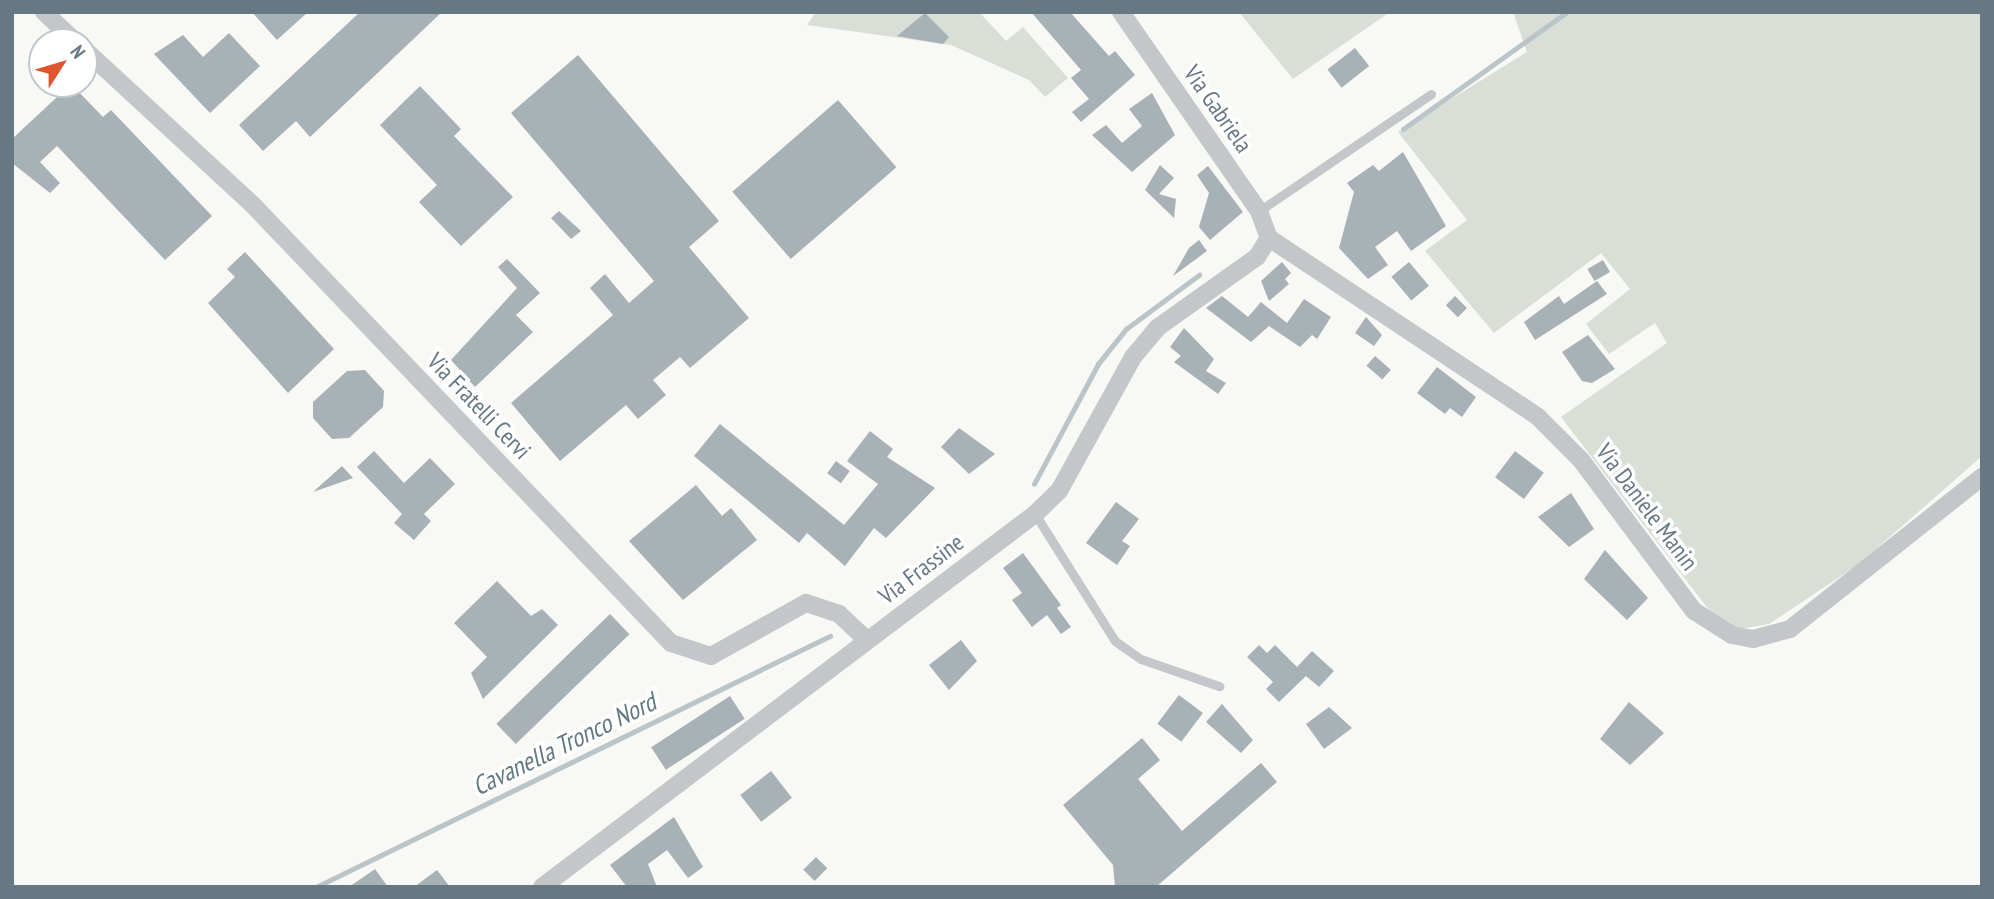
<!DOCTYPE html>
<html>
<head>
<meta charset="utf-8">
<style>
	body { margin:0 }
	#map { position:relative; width:1994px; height:899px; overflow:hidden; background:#f8f8f5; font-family:"PT Sans Narrow",sans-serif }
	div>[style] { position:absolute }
	.green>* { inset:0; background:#d9dfd6 }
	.stream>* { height:4.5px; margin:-2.25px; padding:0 2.25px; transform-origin:2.25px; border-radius:2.25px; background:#bac5c9 }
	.building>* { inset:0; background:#a8b1b6; transform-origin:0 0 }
	.lane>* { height:9px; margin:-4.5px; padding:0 4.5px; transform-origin:4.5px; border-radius:4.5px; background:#c3c7ca }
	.street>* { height:18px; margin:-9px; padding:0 9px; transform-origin:9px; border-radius:9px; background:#c3c7ca }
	span { translate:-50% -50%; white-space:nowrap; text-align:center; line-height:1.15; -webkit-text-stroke:7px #fff; paint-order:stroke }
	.street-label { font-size:24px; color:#677885 }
	.water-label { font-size:26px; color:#637981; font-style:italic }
	.frame { position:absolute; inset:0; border:14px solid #677885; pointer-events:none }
	.north { position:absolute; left:28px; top:28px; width:70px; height:70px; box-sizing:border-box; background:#fff; border:2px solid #c2c9ce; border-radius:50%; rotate:53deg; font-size:19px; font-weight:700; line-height:28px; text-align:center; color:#677885 }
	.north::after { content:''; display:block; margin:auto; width:24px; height:32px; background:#df552d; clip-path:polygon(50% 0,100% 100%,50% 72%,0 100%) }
</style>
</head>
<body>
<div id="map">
	<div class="green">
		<i style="clip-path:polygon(816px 12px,979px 12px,1006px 41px,1023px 27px,1068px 78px,1045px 97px,1029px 80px,951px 45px,807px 25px)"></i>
		<i style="clip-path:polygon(1239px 12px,1390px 12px,1293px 79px)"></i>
		<i style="clip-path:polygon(1513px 12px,1982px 12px,1982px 456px,1859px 564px,1769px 624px,1734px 630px,1709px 610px,1561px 417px,1667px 343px,1655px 323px,1609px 354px,1586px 324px,1630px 289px,1601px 253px,1494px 333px,1425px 251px,1467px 220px,1398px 132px,1527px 52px)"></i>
	</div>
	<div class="stream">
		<i style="left:1403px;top:129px;width:201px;rotate:-35.5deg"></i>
		<i style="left:1034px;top:484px;width:136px;rotate:-61.9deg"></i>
		<i style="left:1098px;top:364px;width:45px;rotate:-51.3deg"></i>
		<i style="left:1126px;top:329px;width:91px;rotate:-36.5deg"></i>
		<i style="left:316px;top:887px;width:572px;rotate:-26.03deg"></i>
	</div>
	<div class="building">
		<i style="clip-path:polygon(252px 12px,308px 12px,277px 40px)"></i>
		<i style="clip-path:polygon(360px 12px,442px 12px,310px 137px,296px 121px,263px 151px,239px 125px)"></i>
		<i style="clip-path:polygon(1031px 12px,1070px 12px,1109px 56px,1115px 51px,1135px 75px,1081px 122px,1072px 112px,1089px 99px,1071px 78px,1081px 70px)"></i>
		<i style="clip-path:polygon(925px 13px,949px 37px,943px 44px,897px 36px)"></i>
		<i style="clip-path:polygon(229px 33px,260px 66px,210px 113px,154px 54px,183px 35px,203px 57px)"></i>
		<i style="left:1355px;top:48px;width:23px;height:35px;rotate:52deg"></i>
		<i style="clip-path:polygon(578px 55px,719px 221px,689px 247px,749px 318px,690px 368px,680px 357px,653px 380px,666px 395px,638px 419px,626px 405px,560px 461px,511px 403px,613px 315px,590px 288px,605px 274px,629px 303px,654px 281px,511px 113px)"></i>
		<i style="clip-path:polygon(71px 84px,103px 117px,111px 110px,212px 216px,165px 260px,57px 146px,40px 162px,60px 183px,50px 193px,12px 163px,12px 139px)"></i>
		<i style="clip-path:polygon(420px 86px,461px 129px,454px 136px,513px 197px,461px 246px,419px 202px,437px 185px,380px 125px)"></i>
		<i style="clip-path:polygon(1152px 93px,1175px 135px,1132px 172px,1092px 135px,1106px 125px,1122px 143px,1142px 126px,1129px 109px)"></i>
		<i style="left:838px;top:100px;width:89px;height:140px;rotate:49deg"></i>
		<i style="clip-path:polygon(1403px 152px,1446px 226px,1411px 251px,1397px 231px,1375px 247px,1388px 265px,1368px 279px,1339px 248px,1354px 192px,1347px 183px,1373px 165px,1379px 171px)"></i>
		<i style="clip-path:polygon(1160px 165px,1174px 178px,1159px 194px,1176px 199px,1174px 218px,1145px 190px)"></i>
		<i style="clip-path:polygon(1208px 166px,1243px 212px,1210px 240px,1199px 227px,1209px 193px,1197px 175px)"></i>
		<i style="clip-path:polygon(559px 211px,581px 231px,571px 239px,551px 218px)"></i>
		<i style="clip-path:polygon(1199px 240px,1207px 251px,1173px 276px,1189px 248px)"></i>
		<i style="clip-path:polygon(245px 252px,334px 349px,288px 393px,208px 303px,235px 277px,227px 269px)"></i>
		<i style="clip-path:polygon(507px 259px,540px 293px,516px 315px,533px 332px,475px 387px,451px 360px,517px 288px,498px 267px)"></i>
		<i style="left:1603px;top:260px;width:14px;height:18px;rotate:60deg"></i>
		<i style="clip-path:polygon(1282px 262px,1291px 273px,1285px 279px,1289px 284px,1269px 301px,1261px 281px)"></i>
		<i style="left:1409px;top:262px;width:31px;height:23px;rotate:50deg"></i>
		<i style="clip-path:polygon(1597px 281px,1607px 294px,1535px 340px,1524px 322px,1559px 296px,1564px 304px)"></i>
		<i style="clip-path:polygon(1222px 296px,1248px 317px,1261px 302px,1287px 323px,1304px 299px,1331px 317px,1317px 339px,1312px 335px,1300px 347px,1269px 326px,1251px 342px,1206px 308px)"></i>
		<i style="left:1455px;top:296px;width:17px;height:13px;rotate:45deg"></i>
		<i style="clip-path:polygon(1366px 317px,1382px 335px,1374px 346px,1355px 333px)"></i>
		<i style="clip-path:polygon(1184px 328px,1214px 359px,1206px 371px,1226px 383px,1218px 394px,1174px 362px,1181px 356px,1170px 347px)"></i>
		<i style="clip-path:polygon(1588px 335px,1615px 369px,1592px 383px,1582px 381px,1562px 352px)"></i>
		<i style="left:1375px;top:356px;width:21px;height:13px;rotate:41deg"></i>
		<i style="clip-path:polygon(1437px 367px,1476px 397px,1462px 417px,1450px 408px,1445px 414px,1417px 393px)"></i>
		<i style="clip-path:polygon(365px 370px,384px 391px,383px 407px,349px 438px,332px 439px,313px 418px,313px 402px,347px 371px)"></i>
		<i style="clip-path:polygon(720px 424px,844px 525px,878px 484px,847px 461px,870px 431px,893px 449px,887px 457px,935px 488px,886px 538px,874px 528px,845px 566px,807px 533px,799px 543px,694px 456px)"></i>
		<i style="clip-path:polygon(959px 428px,995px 454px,969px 474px,941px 447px)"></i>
		<i style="clip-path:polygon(374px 451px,404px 483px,430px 458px,455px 484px,424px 514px,431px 521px,414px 540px,394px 523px,402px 514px,357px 467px)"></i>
		<i style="left:1515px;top:451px;width:36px;height:33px;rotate:37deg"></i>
		<i style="left:836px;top:461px;width:17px;height:15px;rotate:36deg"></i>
		<i style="clip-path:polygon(342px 466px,353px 478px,313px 492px)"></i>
		<i style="clip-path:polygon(696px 485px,722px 516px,731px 508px,757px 540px,683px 600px,629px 541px)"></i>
		<i style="clip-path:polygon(1571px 493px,1594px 529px,1569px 547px,1538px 517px)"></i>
		<i style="clip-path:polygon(1116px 502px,1139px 519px,1122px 541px,1130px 546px,1117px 565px,1086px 543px)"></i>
		<i style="clip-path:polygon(1605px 550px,1648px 598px,1627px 620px,1584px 579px)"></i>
		<i style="clip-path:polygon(1023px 553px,1061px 605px,1057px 608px,1071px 627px,1061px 634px,1047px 615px,1032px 627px,1012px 600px,1022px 593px,1003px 568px)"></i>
		<i style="clip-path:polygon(497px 581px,531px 616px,542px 609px,558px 625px,483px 699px,471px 673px,487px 657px,454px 623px)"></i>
		<i style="left:610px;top:614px;width:28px;height:158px;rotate:46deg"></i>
		<i style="clip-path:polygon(961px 640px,977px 661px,949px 690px,929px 665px)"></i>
		<i style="clip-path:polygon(1259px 645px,1267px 653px,1275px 645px,1297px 667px,1312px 651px,1334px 671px,1319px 687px,1306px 676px,1279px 702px,1266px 689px,1273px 682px,1247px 657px)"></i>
		<i style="left:1179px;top:695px;width:30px;height:36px;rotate:37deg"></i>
		<i style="left:730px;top:696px;width:27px;height:94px;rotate:57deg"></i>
		<i style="clip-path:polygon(1629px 702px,1664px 733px,1630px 765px,1600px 739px)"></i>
		<i style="clip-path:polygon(1222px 704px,1253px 740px,1241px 753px,1206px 722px)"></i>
		<i style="clip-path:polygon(1329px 707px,1352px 728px,1324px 749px,1306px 724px)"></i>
		<i style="clip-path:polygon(1142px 738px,1160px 760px,1138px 779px,1182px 831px,1261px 763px,1277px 782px,1156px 887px,1115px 887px,1113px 865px,1063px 805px)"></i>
		<i style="left:771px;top:771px;width:34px;height:39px;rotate:52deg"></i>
		<i style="clip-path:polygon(674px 817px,703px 867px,688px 878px,667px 850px,648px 864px,657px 887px,627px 887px,610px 865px)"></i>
		<i style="left:816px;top:857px;width:16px;height:18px;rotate:45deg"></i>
		<i style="clip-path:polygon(375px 869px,388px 887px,349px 887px)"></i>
		<i style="clip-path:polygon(437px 870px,450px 887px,414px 887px)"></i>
	</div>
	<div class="lane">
		<i style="left:1259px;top:211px;width:208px;rotate:-34.2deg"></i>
		<i style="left:1035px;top:514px;width:150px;rotate:57.8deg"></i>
		<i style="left:1115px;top:641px;width:32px;rotate:35deg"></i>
		<i style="left:1141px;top:659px;width:83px;rotate:19.1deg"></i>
	</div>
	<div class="street">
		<i style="left:44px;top:12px;width:44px;rotate:43.2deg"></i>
		<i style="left:1121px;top:12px;width:242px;rotate:55.3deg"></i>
		<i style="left:1259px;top:211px;width:29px;rotate:70deg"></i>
		<i style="left:84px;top:49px;width:229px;rotate:42.7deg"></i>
		<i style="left:252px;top:204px;width:607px;rotate:46.34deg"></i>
		<i style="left:671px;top:643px;width:42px;rotate:18deg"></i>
		<i style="left:711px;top:656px;width:109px;rotate:-29.2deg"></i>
		<i style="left:806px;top:603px;width:35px;rotate:18deg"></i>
		<i style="left:839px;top:614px;width:38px;rotate:43deg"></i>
		<i style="left:1269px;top:238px;width:323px;rotate:33.6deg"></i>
		<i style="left:1538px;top:417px;width:61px;rotate:45deg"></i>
		<i style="left:1581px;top:460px;width:189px;rotate:53.2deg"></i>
		<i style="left:1694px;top:611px;width:45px;rotate:32.3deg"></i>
		<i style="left:1732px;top:635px;width:21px;rotate:11deg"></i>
		<i style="left:1753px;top:639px;width:38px;rotate:-15deg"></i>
		<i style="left:1790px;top:629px;width:245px;rotate:-38.4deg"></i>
		<i style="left:542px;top:887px;width:618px;rotate:-37.11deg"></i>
		<i style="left:1035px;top:514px;width:33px;rotate:-44deg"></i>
		<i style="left:1059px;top:491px;width:153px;rotate:-61.1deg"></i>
		<i style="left:1133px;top:357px;width:38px;rotate:-50deg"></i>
		<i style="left:1157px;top:328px;width:123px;rotate:-35.4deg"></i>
		<i style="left:1257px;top:257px;width:22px;rotate:-58deg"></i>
	</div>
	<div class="street-label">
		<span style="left:1218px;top:109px;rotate:55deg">Via Gabriela</span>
		<span style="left:479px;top:406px;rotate:46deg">Via Fratelli Cervi</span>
		<span style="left:1647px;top:507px;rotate:53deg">Via Daniele Manin</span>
		<span style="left:921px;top:569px;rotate:-37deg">Via Frassine</span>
	</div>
	<div class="water-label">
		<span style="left:564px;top:744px;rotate:-26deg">Cavanella Tronco Nord</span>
	</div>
	<div class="frame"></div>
	<div class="north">N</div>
</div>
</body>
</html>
